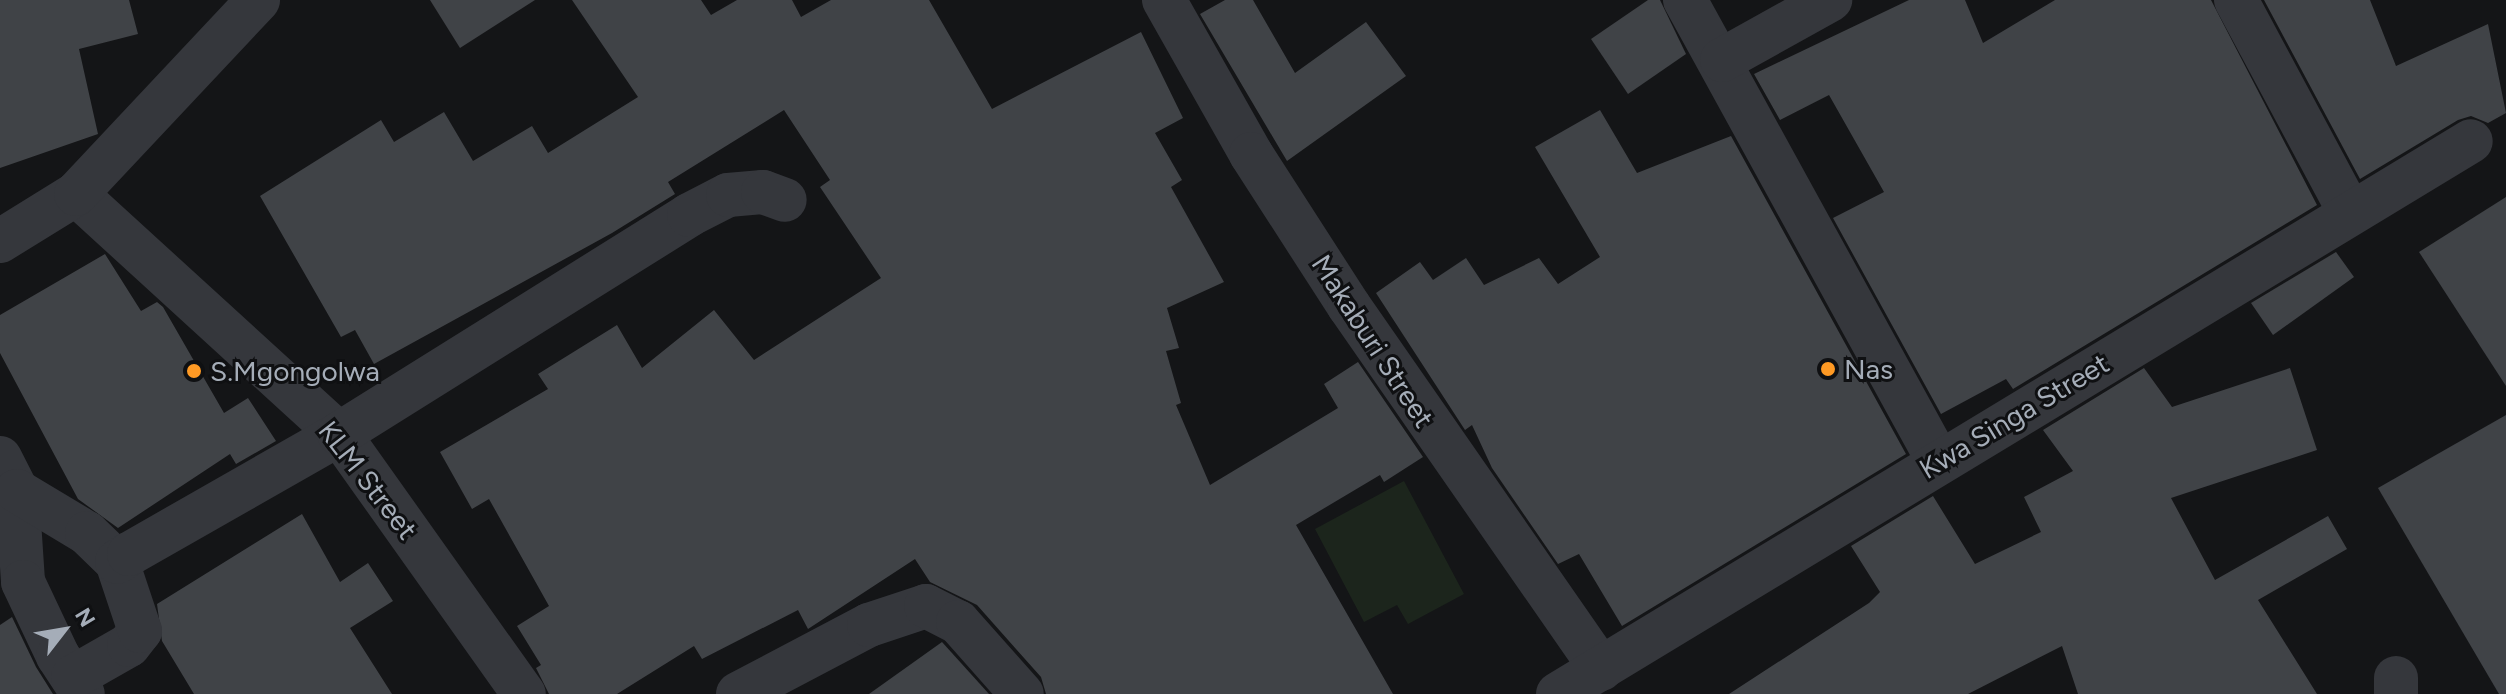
<!DOCTYPE html>
<html>
<head>
<meta charset="utf-8">
<style>
	body { margin:0 }
	#map { position:relative; width:2506px; height:694px; overflow:hidden; background:#141517; font-family:Figtree,sans-serif }
	div>[style] { position:absolute }
	.green>* { inset:0; background:#1c251c }
	.building>* { inset:0; background:#404347 }
	.street>* { height:44px; margin:-22px; padding:0 22px; transform-origin:22px; border-radius:22px; background:#35373c }
	.dots>* { width:22px; height:22px; translate:-50% -50%; box-sizing:border-box; border:4px solid #0f1012; border-radius:50% }
	span { translate:-50% -50%; white-space:nowrap; text-align:center; line-height:1.15; -webkit-text-stroke:6px #0f1012; paint-order:stroke }
	.street-label { font-size:28px; color:#a5adb8 }
	.poi-label { font-size:28px; color:#a5adb8 }
	.left { translate:0 -50%; text-align:left }
	.north { position:absolute; left:24px; top:590px; width:80px; height:80px; -webkit-text-stroke:6px #0f1012; paint-order:stroke; rotate:59deg; font-size:22px; font-weight:700; line-height:32px; text-align:center; color:#a5adb8 }
	.north::after { content:''; display:block; margin:auto; width:28px; height:36px; background:#a5adb8; clip-path:polygon(50% 0,100% 100%,50% 72%,0 100%) }
</style>
</head>
<body>
<div id="map">
	<div class="green">
		<i style="clip-path:polygon(1404px 481px,1464px 594px,1408px 624px,1397px 605px,1364px 622px,1315px 529px)"></i>
	</div>
	<div class="building">
		<i style="clip-path:polygon(0 0,129px 0,138px 34px,79px 49px,98px 134px,0 168px)"></i>
		<i style="clip-path:polygon(430px 0,535px 0,460px 48px)"></i>
		<i style="clip-path:polygon(572px 0,701px 0,711px 15px,737px 0,792px 0,801px 17px,831px 0,929px 0,992px 109px,1141px 32px,1183px 118px,1155px 133px,1182px 180px,1171px 187px,1224px 282px,1167px 308px,1179px 348px,1166px 351px,1181px 403px,1176px 405px,1210px 485px,1338px 408px,1324px 384px,1358px 362px,1423px 457px,1384px 482px,1380px 475px,1296px 525px,1393px 694px,1046px 694px,1041px 677px,977px 605px,930px 582px,915px 559px,808px 629px,798px 610px,702px 659px,694px 646px,617px 694px,549px 694px,536px 668px,541px 665px,517px 626px,549px 606px,489px 499px,472px 509px,440px 452px,548px 389px,538px 374px,617px 325px,642px 368px,714px 310px,754px 360px,881px 278px,820px 187px,830px 180px,784px 110px,668px 182px,675px 194px,612px 233px,374px 364px,355px 330px,341px 337px,260px 196px,381px 120px,394px 142px,444px 112px,473px 161px,532px 126px,548px 153px,638px 97px)"></i>
		<i style="clip-path:polygon(1225px 0,1253px 0,1295px 73px,1366px 22px,1406px 76px,1287px 161px,1200px 14px)"></i>
		<i style="clip-path:polygon(1648px 0,1660px 0,1686px 54px,1628px 94px,1591px 39px)"></i>
		<i style="clip-path:polygon(1909px 0,1965px 0,1983px 43px,2055px 0,2211px 0,2317px 205px,2013px 389px,2006px 379px,1941px 414px,1833px 218px,1884px 192px,1829px 95px,1780px 120px,1754px 74px)"></i>
		<i style="clip-path:polygon(2264px 0,2370px 0,2396px 66px,2488px 24px,2506px 113px,2488px 123px,2471px 116px,2458px 120px,2360px 179px)"></i>
		<i style="clip-path:polygon(1600px 110px,1637px 173px,1731px 136px,1906px 454px,1622px 626px,1579px 554px,1558px 564px,1492px 468px,1472px 425px,1465px 430px,1376px 293px,1420px 262px,1433px 280px,1466px 258px,1484px 285px,1539px 258px,1558px 284px,1600px 257px,1535px 147px)"></i>
		<i style="clip-path:polygon(2506px 197px,2506px 386px,2419px 252px)"></i>
		<i style="clip-path:polygon(2336px 252px,2354px 277px,2273px 335px,2251px 303px)"></i>
		<i style="clip-path:polygon(105px 254px,141px 311px,157px 302px,163px 307px,224px 413px,248px 398px,276px 441px,236px 464px,230px 454px,118px 528px,78px 499px,0 353px,0 315px)"></i>
		<i style="clip-path:polygon(2144px 368px,2172px 407px,2290px 368px,2317px 450px,2171px 498px,2215px 580px,2328px 516px,2347px 549px,2258px 600px,2317px 694px,2078px 694px,2062px 646px,1968px 694px,1729px 694px,1869px 603px,1880px 592px,1851px 546px,1933px 496px,1975px 564px,2041px 532px,2024px 497px,2073px 471px,2043px 430px)"></i>
		<i style="clip-path:polygon(2506px 415px,2506px 694px,2499px 694px,2378px 488px)"></i>
		<i style="clip-path:polygon(302px 514px,340px 582px,368px 563px,393px 601px,350px 628px,392px 694px,194px 694px,162px 641px,157px 604px)"></i>
		<i style="clip-path:polygon(12px 617px,36px 667px,53px 694px,0 694px,0 625px)"></i>
		<i style="clip-path:polygon(942px 642px,989px 694px,869px 694px)"></i>
	</div>
	<div class="street">
		<i style="left:1164px;top:0;width:177px;rotate:60.5deg"></i>
		<i style="left:1251px;top:154px;width:181px;rotate:57.2deg"></i>
		<i style="left:1349px;top:306px;width:442px;rotate:55.2deg"></i>
		<i style="left:1685px;top:0;width:527px;rotate:61.2deg"></i>
		<i style="left:2236px;top:0;width:242px;rotate:61.8deg"></i>
		<i style="left:1722px;top:60px;width:124px;rotate:-29.1deg"></i>
		<i style="left:76px;top:194px;width:356px;rotate:42.4deg"></i>
		<i style="left:339px;top:434px;width:319px;rotate:54.6deg"></i>
		<i style="left:0;top:241px;width:89px;rotate:-31.7deg"></i>
		<i style="left:76px;top:194px;width:266px;rotate:-46.8deg"></i>
		<i style="left:0;top:458px;width:37px;rotate:63deg"></i>
		<i style="left:17px;top:491px;width:91px;rotate:86.2deg"></i>
		<i style="left:23px;top:582px;width:82px;rotate:64.7deg"></i>
		<i style="left:58px;top:656px;width:45px;rotate:56.7deg"></i>
		<i style="left:17px;top:491px;width:82px;rotate:31deg"></i>
		<i style="left:87px;top:533px;width:42px;rotate:44deg"></i>
		<i style="left:73px;top:677px;width:64px;rotate:-29.7deg"></i>
		<i style="left:129px;top:645px;width:18px;rotate:-52deg"></i>
		<i style="left:140px;top:631px;width:73px;rotate:-108.4deg"></i>
		<i style="left:117px;top:562px;width:14px;rotate:-34deg"></i>
		<i style="left:129px;top:554px;width:242px;rotate:-29.7deg"></i>
		<i style="left:339px;top:434px;width:413px;rotate:-32deg"></i>
		<i style="left:689px;top:215px;width:44px;rotate:-27.1deg"></i>
		<i style="left:728px;top:195px;width:35px;rotate:-5deg"></i>
		<i style="left:763px;top:192px;width:23px;rotate:20deg"></i>
		<i style="left:2396px;top:678px;width:16px;rotate:90deg"></i>
		<i style="left:738px;top:694px;width:148px;rotate:-27.8deg"></i>
		<i style="left:869px;top:625px;width:60px;rotate:-18.4deg"></i>
		<i style="left:926px;top:606px;width:36px;rotate:27deg"></i>
		<i style="left:958px;top:622px;width:96px;rotate:48.4deg"></i>
		<i style="left:1558px;top:694px;width:1067px;rotate:-31.2deg"></i>
	</div>
	<div class="dots">
		<i style="left:1828px;top:369px;background:#ff9a24"></i>
		<i style="left:194px;top:371px;background:#ff9a24"></i>
	</div>
	<div class="street-label">
		<span style="left:1373px;top:341px;rotate:57deg">Makaburi Street</span>
		<span style="left:2014px;top:416px;rotate:-31deg">Kwa Singa Street</span>
		<span style="left:368px;top:480px;rotate:52deg">KLM Street</span>
	</div>
	<div class="poi-label">
		<span class="left" style="left:1844px;top:369px">Nas</span>
		<span class="left" style="left:210px;top:371px">S.Mgongolwa</span>
	</div>
	<div class="north">N</div>
</div>
</body>
</html>
